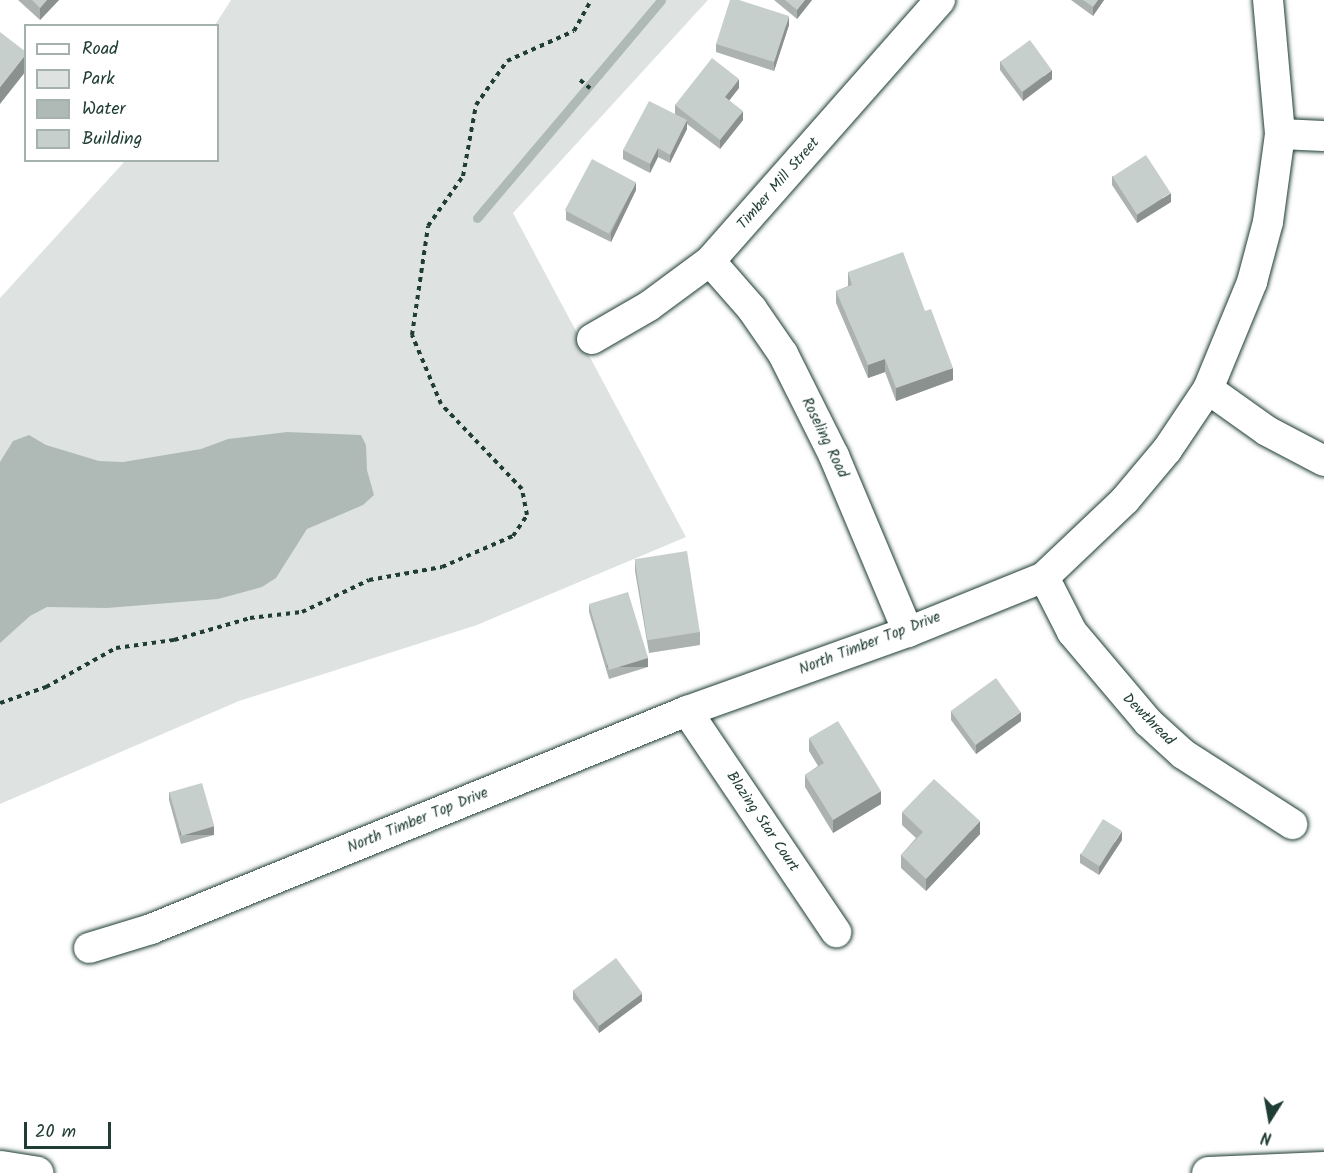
<!DOCTYPE html>
<html>
<head>
<meta charset="utf-8">
<style>
	body { margin:0 }
	#map { position:relative; width:1324px; height:1173px; overflow:hidden; background:#fff; font-family:Kalam,sans-serif }
	div>[style] { position:absolute }
	.green>* { inset:0; background:#dee3e2 }
	.water>* { inset:0; background:#afbab7 }
	.stream>* { height:9px; margin:-4.5px; padding:0 4.5px; transform-origin:4.5px; border-radius:4.5px; background:#afbab7 }
	.path>* { height:4px; margin-top:-2px; transform-origin:0; background:repeating-linear-gradient(90deg,#1f3d34 0 4.5px,transparent 0 9px) }
	.roads { filter:drop-shadow(0 0 2px #1f3d34) drop-shadow(0 0 2px #1f3d34) }
	.minor>* { height:30px; margin:-15px; padding:0 15px; transform-origin:15px; border-radius:15px; background:#fff }
	.major>* { height:33px; margin:-16.5px; padding:0 16.5px; transform-origin:16.5px; border-radius:16.5px; background:#fff }
	.wall>* { inset:0; background:#abb2af }
	.shaded-wall>* { inset:0; background:#8b918f; transform-origin:0 0 }
	.building>* { inset:0; background:#c7cfcc; transform-origin:0 0 }
	span { translate:-50% -50%; white-space:nowrap; text-align:center; line-height:1.15; -webkit-text-stroke:5px #fff; paint-order:stroke }
	.street-label { font-size:15px; color:#1f3d34 }
	.legend { position:absolute; left:24px; top:24px; width:195px; height:138px; box-sizing:border-box; background:#fff; border:2px solid #a5b1ae; margin:0; padding:8px 10px; list-style:none; font-size:18px; color:#1f3d34 }
	.legend li { display:flex; align-items:center; gap:12px; height:30px }
	.legend b { width:30px; border:2px solid #a5b1ae }
	.north { position:absolute; left:1240px; top:1089px; width:60px; height:60px; -webkit-text-stroke:4px #fff; paint-order:stroke; rotate:191deg; font-size:16px; font-weight:700; line-height:24px; text-align:center; color:#1f3d34 }
	.north::after { content:''; display:block; margin:auto; width:21px; height:27px; background:#1f3d34; clip-path:polygon(50% 0,100% 100%,50% 72%,0 100%) }
	.scale { position:absolute; left:24px; top:1122px; width:87px; height:27px; box-sizing:border-box; border:3px solid #1f3d34; border-top:0; padding-left:8px; font-size:18px; line-height:21px; white-space:nowrap; color:#1f3d34; -webkit-text-stroke:4px #fff; paint-order:stroke }
</style>
</head>
<body>
<div id="map">
	<div class="green">
		<i style="clip-path:polygon(231px 0,708px 0,513px 213px,686px 537px,477px 625px,239px 701px,0 804px,0 298px,125px 161px,218px 160px,215px 25px)"></i>
	</div>
	<div class="water">
		<i style="clip-path:polygon(287px 432px,361px 435px,366px 445px,367px 470px,374px 495px,363px 505px,307px 529px,276px 578px,262px 587px,218px 599px,107px 608px,47px 607px,30px 616px,0 643px,0 462px,13px 441px,29px 435px,46px 445px,99px 461px,123px 462px,201px 449px,228px 439px)"></i>
	</div>
	<div class="stream">
		<i style="left:477px;top:218px;width:285px;rotate:-49.8deg"></i>
	</div>
	<div class="path">
		<i style="left:580px;top:80px;width:13px;rotate:39deg"></i>
		<i style="left:0;top:703px;width:49px;rotate:-19.2deg"></i>
		<i style="left:46px;top:687px;width:80px;rotate:-29.1deg"></i>
		<i style="left:116px;top:648px;width:59px;rotate:-7.9deg"></i>
		<i style="left:174px;top:640px;width:79px;rotate:-16.1deg"></i>
		<i style="left:250px;top:618px;width:52px;rotate:-6.6deg"></i>
		<i style="left:302px;top:612px;width:74px;rotate:-25.5deg"></i>
		<i style="left:369px;top:580px;width:74px;rotate:-10.1deg"></i>
		<i style="left:442px;top:567px;width:77px;rotate:-23.6deg"></i>
		<i style="left:513px;top:536px;width:25px;rotate:-56deg"></i>
		<i style="left:527px;top:515px;width:26px;rotate:-101deg"></i>
		<i style="left:522px;top:489px;width:117px;rotate:-133.6deg"></i>
		<i style="left:441px;top:404px;width:75px;rotate:-112.8deg"></i>
		<i style="left:412px;top:335px;width:110px;rotate:-81.6deg"></i>
		<i style="left:428px;top:226px;width:61px;rotate:-55deg"></i>
		<i style="left:463px;top:176px;width:72px;rotate:-79.6deg"></i>
		<i style="left:476px;top:105px;width:54px;rotate:-54.8deg"></i>
		<i style="left:507px;top:61px;width:73px;rotate:-24.1deg"></i>
		<i style="left:574px;top:31px;width:35px;rotate:-61deg"></i>
	</div>
	<div class="roads">
		<div class="minor">
			<i style="left:1280px;top:134px;width:44px;rotate:2.6deg"></i>
			<i style="left:710px;top:261px;width:64px;rotate:48.8deg"></i>
			<i style="left:752px;top:309px;width:55px;rotate:55.4deg"></i>
			<i style="left:783px;top:354px;width:114px;rotate:63.4deg"></i>
			<i style="left:834px;top:456px;width:191px;rotate:67.2deg"></i>
			<i style="left:592px;top:339px;width:66px;rotate:-30.1deg"></i>
			<i style="left:649px;top:306px;width:76px;rotate:-36.4deg"></i>
			<i style="left:710px;top:261px;width:348px;rotate:-48.6deg"></i>
			<i style="left:1208px;top:389px;width:72px;rotate:35.4deg"></i>
			<i style="left:1267px;top:431px;width:64px;rotate:27.8deg"></i>
			<i style="left:1044px;top:577px;width:62px;rotate:63deg"></i>
			<i style="left:1072px;top:632px;width:118px;rotate:49.8deg"></i>
			<i style="left:1148px;top:722px;width:47px;rotate:42.4deg"></i>
			<i style="left:1183px;top:754px;width:130px;rotate:32.7deg"></i>
			<i style="left:687px;top:711px;width:267px;rotate:56deg"></i>
			<i style="left:89px;top:948px;width:65px;rotate:-17deg"></i>
			<i style="left:151px;top:929px;width:579px;rotate:-22.13deg"></i>
			<i style="left:687px;top:711px;width:235px;rotate:-19.7deg"></i>
			<i style="left:908px;top:632px;width:147px;rotate:-22deg"></i>
			<i style="left:1044px;top:577px;width:112px;rotate:-43.5deg"></i>
			<i style="left:1125px;top:500px;width:65px;rotate:-50deg"></i>
			<i style="left:1167px;top:450px;width:73px;rotate:-56.1deg"></i>
			<i style="left:1208px;top:389px;width:116px;rotate:-67.6deg"></i>
			<i style="left:1252px;top:282px;width:62px;rotate:-75.1deg"></i>
			<i style="left:1268px;top:222px;width:89px;rotate:-82.2deg"></i>
			<i style="left:1280px;top:134px;width:135px;rotate:-95.1deg"></i>
		</div>
		<div class="major">
			<i style="left:0;top:1167px;width:37px;rotate:9deg"></i>
			<i style="left:1208px;top:1173px;width:116px;rotate:-2.5deg"></i>
		</div>
	</div>
	<div class="wall">
		<i style="clip-path:polygon(18px 0,59px 0,40px 20px)"></i>
		<i style="clip-path:polygon(774px 0,812px 0,797px 19px)"></i>
		<i style="clip-path:polygon(1071px 0,1104px 0,1093px 16px)"></i>
		<i style="clip-path:polygon(789px 25px,774px 71px,716px 52px,716px 44px)"></i>
		<i style="clip-path:polygon(1000px 61px,1052px 79px,1023px 101px,1000px 70px)"></i>
		<i style="clip-path:polygon(739px 88px,729px 100px,743px 120px,720px 149px,687px 124px,687px 129px,670px 163px,658px 157px,650px 173px,623px 159px,623px 150px,675px 114px,675px 105px)"></i>
		<i style="clip-path:polygon(1112px 176px,1171px 202px,1137px 223px,1112px 185px)"></i>
		<i style="clip-path:polygon(636px 190px,611px 242px,566px 220px,566px 211px)"></i>
		<i style="clip-path:polygon(848px 272px,925px 311px,953px 380px,896px 401px,885px 372px,868px 378px,836px 303px,836px 291px,848px 286px)"></i>
		<i style="clip-path:polygon(635px 559px,700px 632px,700px 645px,649px 653px,635px 571px)"></i>
		<i style="clip-path:polygon(589px 604px,648px 667px,609px 679px,589px 612px)"></i>
		<i style="clip-path:polygon(951px 711px,1021px 721px,976px 754px,951px 720px)"></i>
		<i style="clip-path:polygon(809px 738px,881px 804px,833px 833px,805px 787px,805px 775px,818px 766px,809px 751px)"></i>
		<i style="clip-path:polygon(169px 792px,214px 835px,181px 844px,169px 800px)"></i>
		<i style="clip-path:polygon(902px 812px,980px 834px,926px 891px,901px 868px,901px 855px,916px 838px,902px 825px)"></i>
		<i style="clip-path:polygon(1122px 840px,1099px 875px,1080px 863px,1080px 854px)"></i>
		<i style="clip-path:polygon(573px 990px,642px 1001px,599px 1033px,573px 999px)"></i>
	</div>
	<div class="shaded-wall">
		<i style="clip-path:polygon(47px 0,59px 0,40px 20px,40px 8px)"></i>
		<i style="clip-path:polygon(805px 0,812px 0,797px 19px,797px 10px)"></i>
		<i style="clip-path:polygon(1098px 0,1104px 0,1093px 16px,1093px 7px)"></i>
		<i style="clip-path:polygon(789px 16px,789px 25px,774px 71px,774px 62px)"></i>
		<i style="clip-path:polygon(26px 54px,26px 71px,0 104px,0 87px)"></i>
		<i style="clip-path:polygon(1052px 70px,1052px 79px,1023px 101px,1023px 92px)"></i>
		<i style="clip-path:polygon(739px 79px,739px 88px,725px 106px,725px 97px)"></i>
		<i style="clip-path:polygon(743px 111px,743px 120px,720px 149px,720px 140px)"></i>
		<i style="clip-path:polygon(687px 120px,687px 129px,670px 163px,670px 155px)"></i>
		<i style="clip-path:polygon(658px 148px,658px 157px,650px 173px,650px 164px)"></i>
		<i style="clip-path:polygon(636px 182px,636px 190px,611px 242px,611px 233px)"></i>
		<i style="clip-path:polygon(1171px 193px,1171px 202px,1137px 223px,1137px 215px)"></i>
		<i style="clip-path:polygon(885px 359px,885px 372px,868px 378px,868px 365px)"></i>
		<i style="clip-path:polygon(953px 368px,953px 380px,896px 401px,896px 388px)"></i>
		<i style="left:648px;top:658px;width:9px;height:41px;rotate:90deg"></i>
		<i style="clip-path:polygon(1021px 712px,1021px 721px,976px 754px,976px 745px)"></i>
		<i style="clip-path:polygon(881px 791px,881px 804px,833px 833px,833px 820px)"></i>
		<i style="clip-path:polygon(980px 821px,980px 834px,926px 891px,926px 879px)"></i>
		<i style="left:214px;top:826px;width:9px;height:34px;rotate:90deg"></i>
		<i style="clip-path:polygon(1122px 831px,1122px 840px,1099px 875px,1099px 867px)"></i>
		<i style="clip-path:polygon(642px 993px,642px 1001px,599px 1033px,599px 1025px)"></i>
	</div>
	<div class="building">
		<i style="clip-path:polygon(32px 0,47px 0,40px 8px)"></i>
		<i style="clip-path:polygon(730px 0,739px 0,789px 16px,774px 62px,716px 44px)"></i>
		<i style="clip-path:polygon(785px 0,805px 0,797px 10px)"></i>
		<i style="clip-path:polygon(1083px 0,1098px 0,1093px 7px)"></i>
		<i style="clip-path:polygon(0 32px,26px 52px,26px 54px,0 87px)"></i>
		<i style="left:1030px;top:40px;width:37px;height:37px;rotate:54deg"></i>
		<i style="clip-path:polygon(712px 58px,739px 79px,725px 97px,743px 111px,720px 140px,675px 105px)"></i>
		<i style="clip-path:polygon(649px 101px,687px 120px,670px 155px,658px 148px,650px 164px,623px 150px)"></i>
		<i style="left:1146px;top:155px;width:45px;height:40px;rotate:57deg"></i>
		<i style="left:592px;top:159px;width:50px;height:58px;rotate:28deg"></i>
		<i style="clip-path:polygon(903px 252px,925px 311px,931px 309px,953px 368px,896px 388px,885px 359px,868px 365px,836px 291px,852px 285px,848px 272px)"></i>
		<i style="left:687px;top:551px;width:82px;height:53px;rotate:81deg"></i>
		<i style="left:628px;top:592px;width:69px;height:41px;rotate:73deg"></i>
		<i style="left:996px;top:678px;width:42px;height:56px;rotate:54deg"></i>
		<i style="clip-path:polygon(838px 721px,881px 791px,833px 820px,805px 775px,824px 763px,809px 738px)"></i>
		<i style="clip-path:polygon(934px 779px,980px 821px,926px 879px,901px 855px,923px 832px,902px 812px)"></i>
		<i style="left:202px;top:783px;width:45px;height:34px;rotate:74deg"></i>
		<i style="left:1103px;top:819px;width:22px;height:42px;rotate:32deg"></i>
		<i style="left:616px;top:958px;width:44px;height:54px;rotate:53deg"></i>
	</div>
	<div class="street-label">
		<span style="left:779px;top:184px;rotate:-49deg">Timber Mill Street</span>
		<span style="left:824px;top:438px;rotate:64deg">Roseling Road</span>
		<span style="left:870px;top:644px;rotate:-21deg">North Timber Top Drive</span>
		<span style="left:1148px;top:720px;rotate:45deg">Dewthread</span>
		<span style="left:418px;top:821px;rotate:-22deg">North Timber Top Drive</span>
		<span style="left:762px;top:822px;rotate:56deg">Blazing Star Court</span>
	</div>
	<ul class="legend">
	<li><b style="height:8px;background:#fff"></b>Road</li>
	<li><b style="height:16px;background:#dee3e2"></b>Park</li>
	<li><b style="height:16px;background:#afbab7"></b>Water</li>
	<li><b style="height:16px;background:#c7cfcc"></b>Building</li>
	</ul>
	<div class="north">N</div>
	<div class="scale">20 m</div>
</div>
</body>
</html>
